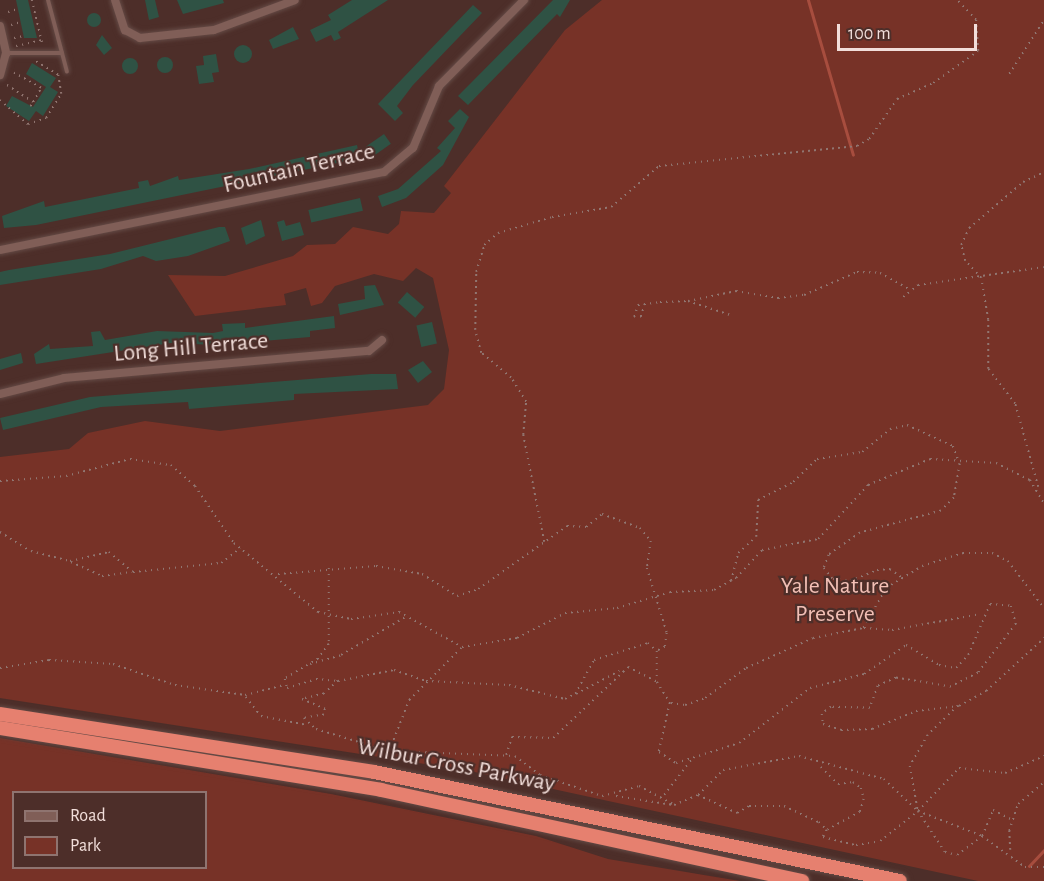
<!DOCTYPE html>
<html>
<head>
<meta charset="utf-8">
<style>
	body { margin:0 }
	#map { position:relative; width:1044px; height:881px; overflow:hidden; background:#4d2e29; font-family:"Alegreya Sans",sans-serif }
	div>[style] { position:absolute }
	.green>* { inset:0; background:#773227 }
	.stream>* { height:3px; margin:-1.5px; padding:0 1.5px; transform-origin:1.5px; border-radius:1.5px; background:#a74d3e }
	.building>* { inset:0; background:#2f5244; transform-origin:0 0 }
	.round { border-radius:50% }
	.path>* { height:1.5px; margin-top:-0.75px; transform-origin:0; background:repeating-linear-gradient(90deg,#917671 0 1.5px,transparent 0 6px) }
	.roads { filter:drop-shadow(0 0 2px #644a45) drop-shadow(0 0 2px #644a45) }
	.service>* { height:4px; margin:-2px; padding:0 2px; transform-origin:2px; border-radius:2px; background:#805e57 }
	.minor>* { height:8px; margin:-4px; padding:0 4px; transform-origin:4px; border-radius:4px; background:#805e57 }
	.motorway>* { height:14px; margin:-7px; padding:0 7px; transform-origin:7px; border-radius:7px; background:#e6806f }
	span { translate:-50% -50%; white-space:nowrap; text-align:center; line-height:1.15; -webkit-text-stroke:4.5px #4d2e29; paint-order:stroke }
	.street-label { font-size:24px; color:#f2deda }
	.park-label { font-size:24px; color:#f2bfb5 }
	.legend { position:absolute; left:12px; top:791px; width:195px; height:78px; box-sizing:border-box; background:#4d2e29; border:2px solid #8f7470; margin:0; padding:8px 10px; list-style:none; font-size:18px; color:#f2deda }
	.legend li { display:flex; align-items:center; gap:12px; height:30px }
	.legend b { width:30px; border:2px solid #8f7470 }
	.scale { position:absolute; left:837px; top:24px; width:140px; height:27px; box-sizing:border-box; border:3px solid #f2deda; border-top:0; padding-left:8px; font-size:18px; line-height:21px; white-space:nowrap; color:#f2deda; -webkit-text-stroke:4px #4d2e29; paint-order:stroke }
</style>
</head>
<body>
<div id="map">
	<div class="green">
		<i style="clip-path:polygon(602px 0,1044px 0,1044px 881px,978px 881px,470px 771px,0 698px,0 457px,69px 449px,88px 433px,145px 421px,220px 431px,428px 405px,444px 389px,449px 350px,433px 278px,416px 268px,403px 281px,374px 274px,335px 286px,322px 303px,311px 306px,306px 288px,284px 294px,286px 305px,195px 316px,168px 275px,225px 276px,293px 256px,307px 245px,335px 244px,353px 227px,388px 234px,399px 224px,401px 211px,434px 213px,451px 193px,444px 186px,565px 30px)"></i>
		<i style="clip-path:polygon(evenodd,0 738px,331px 794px,536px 836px,608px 859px,740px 881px,0 881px,0 738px,14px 792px,206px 792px,206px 868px,14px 868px,14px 792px)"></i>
	</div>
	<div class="stream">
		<i style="left:808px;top:0;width:161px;rotate:73.8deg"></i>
		<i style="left:1029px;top:866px;width:22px;rotate:-47deg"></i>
	</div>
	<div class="building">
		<i style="clip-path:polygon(16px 0,28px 0,37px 38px,24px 38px)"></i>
		<i style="clip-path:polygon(145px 0,155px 0,159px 17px,149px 20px)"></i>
		<i style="clip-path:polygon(177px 0,223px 0,224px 3px,183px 14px)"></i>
		<i style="clip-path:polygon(352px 0,388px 0,338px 32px,341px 38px,334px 41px,331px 35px,316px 42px,310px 30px,331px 20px,328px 15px)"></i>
		<i style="clip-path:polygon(553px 0,570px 0,560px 17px,557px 14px,468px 105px,458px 96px)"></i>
		<i style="clip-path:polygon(473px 5px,482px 13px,413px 85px,397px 106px,403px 113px,395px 121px,378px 104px)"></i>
		<i class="round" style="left:87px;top:13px;width:14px;height:14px"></i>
		<i style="clip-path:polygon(293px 27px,299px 39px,273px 49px,269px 40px)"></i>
		<i style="clip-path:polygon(102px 35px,112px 48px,104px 55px,96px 45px)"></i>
		<i class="round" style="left:234px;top:45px;width:18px;height:18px"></i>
		<i style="clip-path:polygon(216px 54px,219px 72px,212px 73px,214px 82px,199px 84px,196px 66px,204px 65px,203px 56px)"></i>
		<i class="round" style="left:157px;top:57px;width:16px;height:16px"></i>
		<i class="round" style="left:122px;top:58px;width:16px;height:16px"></i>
		<i style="clip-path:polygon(32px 63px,56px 78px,50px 87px,58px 92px,43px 116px,36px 111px,29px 121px,6px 106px,12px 96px,33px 107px,46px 87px,26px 74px)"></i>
		<i style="clip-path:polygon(460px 109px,469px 117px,443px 165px,406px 198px,382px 207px,378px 196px,398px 189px,441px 151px,437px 148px,455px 128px,448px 121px)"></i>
		<i style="left:384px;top:134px;width:12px;height:22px;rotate:55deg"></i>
		<i style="clip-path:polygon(357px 145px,359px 154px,352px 160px,36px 225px,4px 228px,2px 216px,44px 201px,45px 207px,139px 188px,138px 182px,148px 180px,150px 186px,178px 176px,179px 180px,249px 169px)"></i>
		<i style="left:360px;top:198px;width:13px;height:53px;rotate:77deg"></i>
		<i style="clip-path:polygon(261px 220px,265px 236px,246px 245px,241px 228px)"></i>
		<i style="clip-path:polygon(284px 220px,286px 226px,300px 222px,304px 235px,282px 241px,277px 222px)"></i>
		<i style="clip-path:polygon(219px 227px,225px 227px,230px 241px,188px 256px,156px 261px,143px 256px,101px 269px,0 285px,0 272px,9px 270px,110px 254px)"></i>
		<i style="clip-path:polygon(375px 285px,384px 305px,340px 315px,338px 304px,365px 299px,364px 286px)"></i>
		<i style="left:407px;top:292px;width:23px;height:14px;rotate:41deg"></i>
		<i style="clip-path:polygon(334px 316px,335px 328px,310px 331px,310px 337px,215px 345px,171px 343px,36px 364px,34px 354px,49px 344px,50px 349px,93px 346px,91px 332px,100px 331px,105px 340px,157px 331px,213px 333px,223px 331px,222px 324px,245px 323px,245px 328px)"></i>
		<i style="left:432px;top:322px;width:22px;height:16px;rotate:77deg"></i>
		<i style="clip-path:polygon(21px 353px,23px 363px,0 370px,0 359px)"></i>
		<i style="clip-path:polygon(423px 361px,432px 372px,418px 383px,408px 370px)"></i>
		<i style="clip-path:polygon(371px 374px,396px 374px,398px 389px,294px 394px,294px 400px,189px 409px,188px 402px,101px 407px,3px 430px,0 418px,90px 397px)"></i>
	</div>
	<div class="path">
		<i style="left:32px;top:0;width:47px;rotate:76.6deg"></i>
		<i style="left:8px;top:12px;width:9px;rotate:-18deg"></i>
		<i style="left:11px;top:25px;width:9px;rotate:-18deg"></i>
		<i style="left:14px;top:38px;width:9px;rotate:-13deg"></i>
		<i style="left:16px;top:46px;width:26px;rotate:-13deg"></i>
		<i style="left:1009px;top:74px;width:64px;rotate:-57.1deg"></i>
		<i style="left:7px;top:85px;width:31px;rotate:33deg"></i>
		<i style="left:33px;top:102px;width:16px;rotate:-60deg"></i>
		<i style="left:41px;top:88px;width:31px;rotate:-151deg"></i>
		<i style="left:0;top:100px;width:37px;rotate:41deg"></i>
		<i style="left:28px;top:124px;width:19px;rotate:-18deg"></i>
		<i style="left:46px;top:118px;width:28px;rotate:-58deg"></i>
		<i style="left:61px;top:94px;width:19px;rotate:-99deg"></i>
		<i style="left:58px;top:75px;width:29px;rotate:-149deg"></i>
		<i style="left:30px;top:106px;width:6px;rotate:-31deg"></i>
		<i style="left:903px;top:297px;width:19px;rotate:-39deg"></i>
		<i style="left:918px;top:285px;width:127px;rotate:-8.1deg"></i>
		<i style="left:688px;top:301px;width:49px;rotate:-11.8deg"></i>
		<i style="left:736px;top:291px;width:43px;rotate:9.5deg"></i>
		<i style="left:778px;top:298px;width:26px;rotate:-7deg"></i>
		<i style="left:804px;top:295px;width:58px;rotate:-23.5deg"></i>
		<i style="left:857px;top:272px;width:23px;rotate:2deg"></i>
		<i style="left:880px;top:273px;width:33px;rotate:29deg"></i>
		<i style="left:645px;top:304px;width:14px;rotate:107deg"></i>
		<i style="left:641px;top:317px;width:7px;rotate:180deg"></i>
		<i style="left:634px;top:317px;width:13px;rotate:-72deg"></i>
		<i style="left:638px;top:305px;width:22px;rotate:-8deg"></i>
		<i style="left:660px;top:302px;width:28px;rotate:-2deg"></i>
		<i style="left:688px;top:301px;width:47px;rotate:18.4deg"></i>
		<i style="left:0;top:481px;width:66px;rotate:-4.3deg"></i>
		<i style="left:66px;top:476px;width:66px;rotate:-14.9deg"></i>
		<i style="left:130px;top:459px;width:41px;rotate:8.3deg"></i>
		<i style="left:171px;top:465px;width:32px;rotate:41deg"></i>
		<i style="left:195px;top:486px;width:69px;rotate:55.6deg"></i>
		<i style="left:234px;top:543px;width:109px;rotate:39.4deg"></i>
		<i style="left:318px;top:612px;width:34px;rotate:12deg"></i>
		<i style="left:351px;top:619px;width:49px;rotate:-8.3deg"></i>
		<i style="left:399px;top:612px;width:72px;rotate:29.1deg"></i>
		<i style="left:462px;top:647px;width:56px;rotate:-9.3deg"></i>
		<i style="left:517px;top:638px;width:54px;rotate:-27.5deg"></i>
		<i style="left:565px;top:613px;width:52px;rotate:-5.5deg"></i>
		<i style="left:617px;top:608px;width:55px;rotate:-16.8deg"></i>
		<i style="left:670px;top:592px;width:44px;rotate:-2.6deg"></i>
		<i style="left:714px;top:590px;width:25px;rotate:-29deg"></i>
		<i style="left:736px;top:578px;width:38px;rotate:-47deg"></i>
		<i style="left:762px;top:550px;width:57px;rotate:-11.1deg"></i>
		<i style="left:818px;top:539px;width:74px;rotate:-47.2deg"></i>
		<i style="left:868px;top:485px;width:67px;rotate:-22.8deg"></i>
		<i style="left:930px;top:459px;width:66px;rotate:3.5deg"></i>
		<i style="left:996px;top:463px;width:38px;rotate:27deg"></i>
		<i style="left:1030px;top:480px;width:27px;rotate:59deg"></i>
		<i style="left:1038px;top:487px;width:86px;rotate:-105.5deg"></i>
		<i style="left:1015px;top:404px;width:44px;rotate:-127.6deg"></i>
		<i style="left:988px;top:369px;width:49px;rotate:-90deg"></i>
		<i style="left:988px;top:320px;width:43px;rotate:-99.5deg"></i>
		<i style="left:981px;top:278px;width:23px;rotate:-133deg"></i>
		<i style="left:965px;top:261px;width:16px;rotate:-104deg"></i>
		<i style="left:961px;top:245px;width:19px;rotate:-65deg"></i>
		<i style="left:969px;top:228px;width:71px;rotate:-40.4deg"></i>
		<i style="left:1023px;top:182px;width:23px;rotate:-25deg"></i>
		<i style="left:0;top:532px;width:36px;rotate:32deg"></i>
		<i style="left:31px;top:551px;width:40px;rotate:14.4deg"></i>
		<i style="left:70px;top:561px;width:40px;rotate:-13deg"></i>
		<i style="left:109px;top:552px;width:31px;rotate:40deg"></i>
		<i style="left:133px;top:572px;width:88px;rotate:-5.8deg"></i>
		<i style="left:221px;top:563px;width:24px;rotate:-38deg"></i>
		<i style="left:544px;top:542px;width:109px;rotate:-101.1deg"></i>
		<i style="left:523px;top:435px;width:33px;rotate:-85deg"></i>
		<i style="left:526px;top:402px;width:28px;rotate:-122deg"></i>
		<i style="left:511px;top:378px;width:39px;rotate:-140deg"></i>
		<i style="left:481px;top:353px;width:24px;rotate:-105deg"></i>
		<i style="left:475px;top:330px;width:58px;rotate:-89deg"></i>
		<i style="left:476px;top:272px;width:28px;rotate:-73deg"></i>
		<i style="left:484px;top:245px;width:18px;rotate:-41deg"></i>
		<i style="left:498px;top:233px;width:56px;rotate:-16.5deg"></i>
		<i style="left:552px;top:217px;width:60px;rotate:-9.6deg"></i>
		<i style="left:611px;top:207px;width:63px;rotate:-40.5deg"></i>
		<i style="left:659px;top:166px;width:199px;rotate:-5.8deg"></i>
		<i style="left:857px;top:146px;width:14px;rotate:-30deg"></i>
		<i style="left:869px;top:139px;width:49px;rotate:-55deg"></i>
		<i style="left:897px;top:99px;width:39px;rotate:-24deg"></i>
		<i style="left:933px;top:83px;width:55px;rotate:-35.4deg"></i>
		<i style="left:978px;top:51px;width:31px;rotate:-94deg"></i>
		<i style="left:976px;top:20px;width:28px;rotate:-134deg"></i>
		<i style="left:71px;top:562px;width:34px;rotate:24deg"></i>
		<i style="left:102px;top:576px;width:29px;rotate:-8deg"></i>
		<i style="left:329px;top:568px;width:76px;rotate:90deg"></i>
		<i style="left:329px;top:644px;width:19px;rotate:126deg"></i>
		<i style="left:318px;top:659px;width:39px;rotate:149deg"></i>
		<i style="left:285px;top:679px;width:9px;rotate:77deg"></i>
		<i style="left:287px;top:688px;width:30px;rotate:-17deg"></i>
		<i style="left:316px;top:679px;width:22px;rotate:5deg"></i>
		<i style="left:338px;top:681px;width:19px;rotate:137deg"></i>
		<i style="left:324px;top:694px;width:23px;rotate:167deg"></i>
		<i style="left:302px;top:699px;width:25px;rotate:23deg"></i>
		<i style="left:325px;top:709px;width:6px;rotate:99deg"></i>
		<i style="left:324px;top:715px;width:20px;rotate:171deg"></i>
		<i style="left:304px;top:718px;width:16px;rotate:43deg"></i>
		<i style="left:316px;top:729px;width:76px;rotate:16.8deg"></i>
		<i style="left:389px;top:751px;width:126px;rotate:2.3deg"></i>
		<i style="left:515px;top:756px;width:31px;rotate:37deg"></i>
		<i style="left:540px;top:775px;width:65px;rotate:18.7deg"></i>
		<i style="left:602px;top:796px;width:38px;rotate:-15deg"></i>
		<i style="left:639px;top:786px;width:40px;rotate:28deg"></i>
		<i style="left:674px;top:805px;width:26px;rotate:-23deg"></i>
		<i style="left:698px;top:795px;width:43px;rotate:24.8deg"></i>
		<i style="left:737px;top:813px;width:14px;rotate:-30deg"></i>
		<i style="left:749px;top:806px;width:35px"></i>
		<i style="left:784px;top:806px;width:38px;rotate:25deg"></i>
		<i style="left:819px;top:822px;width:11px;rotate:45deg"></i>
		<i style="left:827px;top:830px;width:8px;rotate:120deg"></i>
		<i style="left:823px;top:837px;width:34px;rotate:14deg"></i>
		<i style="left:856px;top:845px;width:24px;rotate:-9deg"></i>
		<i style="left:880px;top:841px;width:48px;rotate:-38.3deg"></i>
		<i style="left:918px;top:811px;width:69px;rotate:21.3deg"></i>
		<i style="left:982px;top:836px;width:53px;rotate:35.8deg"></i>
		<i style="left:1025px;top:867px;width:19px"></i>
		<i style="left:278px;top:574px;width:98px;rotate:-4.7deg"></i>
		<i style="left:376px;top:566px;width:47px;rotate:9.9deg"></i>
		<i style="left:422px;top:574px;width:41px;rotate:32.2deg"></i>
		<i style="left:457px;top:596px;width:22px;rotate:-18deg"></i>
		<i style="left:478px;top:589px;width:109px;rotate:-35.3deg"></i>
		<i style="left:567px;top:526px;width:19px;rotate:3deg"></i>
		<i style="left:586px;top:527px;width:21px;rotate:-39deg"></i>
		<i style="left:602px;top:514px;width:40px;rotate:20.2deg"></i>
		<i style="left:640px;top:528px;width:17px;rotate:50deg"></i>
		<i style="left:651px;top:541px;width:27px;rotate:98deg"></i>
		<i style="left:647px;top:568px;width:68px;rotate:72.9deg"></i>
		<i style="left:667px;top:633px;width:14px;rotate:98deg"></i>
		<i style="left:665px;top:647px;width:9px;rotate:153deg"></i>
		<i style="left:731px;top:581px;width:29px;rotate:-76deg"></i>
		<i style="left:738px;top:553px;width:24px;rotate:-42deg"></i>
		<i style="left:756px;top:537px;width:37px;rotate:-87deg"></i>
		<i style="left:758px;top:500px;width:39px;rotate:-27deg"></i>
		<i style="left:793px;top:482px;width:33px;rotate:-44deg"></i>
		<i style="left:817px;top:459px;width:46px;rotate:-8.8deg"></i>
		<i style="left:862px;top:452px;width:36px;rotate:-39deg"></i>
		<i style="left:890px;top:429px;width:17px;rotate:-13deg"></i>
		<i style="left:907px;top:425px;width:51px;rotate:24.5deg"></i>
		<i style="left:953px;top:446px;width:19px;rotate:69deg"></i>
		<i style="left:960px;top:464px;width:35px;rotate:100deg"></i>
		<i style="left:954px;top:498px;width:18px;rotate:135deg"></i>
		<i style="left:941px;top:511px;width:84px;rotate:164.8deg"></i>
		<i style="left:860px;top:533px;width:38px;rotate:145deg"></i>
		<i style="left:829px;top:555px;width:14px;rotate:111deg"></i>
		<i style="left:824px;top:568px;width:14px;rotate:51deg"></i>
		<i style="left:833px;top:579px;width:17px;rotate:7deg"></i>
		<i style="left:850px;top:581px;width:29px;rotate:-22deg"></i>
		<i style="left:877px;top:570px;width:13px;rotate:-4deg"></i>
		<i style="left:890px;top:569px;width:14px;rotate:36deg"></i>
		<i style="left:864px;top:628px;width:28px;rotate:4deg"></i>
		<i style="left:892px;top:630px;width:90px;rotate:-10.2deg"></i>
		<i style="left:310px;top:664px;width:32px;rotate:-16deg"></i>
		<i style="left:341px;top:655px;width:77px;rotate:-30.6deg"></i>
		<i style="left:0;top:668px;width:50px;rotate:-9.3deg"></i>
		<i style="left:49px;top:660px;width:64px;rotate:3.6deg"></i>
		<i style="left:113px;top:664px;width:65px;rotate:18.7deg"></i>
		<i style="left:175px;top:685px;width:71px;rotate:8.1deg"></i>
		<i style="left:245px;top:695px;width:40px;rotate:-14.4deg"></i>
		<i style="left:338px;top:681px;width:57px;rotate:-11.1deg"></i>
		<i style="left:394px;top:670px;width:34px;rotate:19deg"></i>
		<i style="left:426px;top:681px;width:83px;rotate:2.8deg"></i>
		<i style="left:509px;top:685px;width:58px;rotate:14deg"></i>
		<i style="left:565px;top:699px;width:11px;rotate:-27deg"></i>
		<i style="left:575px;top:694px;width:39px;rotate:-61deg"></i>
		<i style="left:594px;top:660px;width:57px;rotate:-17.5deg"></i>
		<i style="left:648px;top:643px;width:12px;rotate:42deg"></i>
		<i style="left:657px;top:651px;width:30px;rotate:90deg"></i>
		<i style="left:576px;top:694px;width:49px;rotate:-28.1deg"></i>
		<i style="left:246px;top:697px;width:24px;rotate:52deg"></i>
		<i style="left:261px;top:716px;width:47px;rotate:11.1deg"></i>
		<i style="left:671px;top:703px;width:14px;rotate:8deg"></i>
		<i style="left:685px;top:705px;width:21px;rotate:-19deg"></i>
		<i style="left:705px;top:698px;width:51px;rotate:-36.2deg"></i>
		<i style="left:746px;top:668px;width:73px;rotate:-24.1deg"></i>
		<i style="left:813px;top:638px;width:51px;rotate:-11.3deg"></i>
		<i style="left:863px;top:628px;width:46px;rotate:-60.1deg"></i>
		<i style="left:886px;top:588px;width:42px;rotate:-31.4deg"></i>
		<i style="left:922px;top:566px;width:43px;rotate:-17.6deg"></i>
		<i style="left:963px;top:553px;width:29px"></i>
		<i style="left:992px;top:553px;width:18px;rotate:27deg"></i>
		<i style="left:1008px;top:561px;width:59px;rotate:52.5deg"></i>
		<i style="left:958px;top:706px;width:42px;rotate:136deg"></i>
		<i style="left:928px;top:735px;width:36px;rotate:120deg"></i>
		<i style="left:910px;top:766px;width:46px;rotate:79.9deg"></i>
		<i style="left:918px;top:811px;width:49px;rotate:56.6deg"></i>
		<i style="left:945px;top:852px;width:12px;rotate:14deg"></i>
		<i style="left:957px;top:855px;width:31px;rotate:-37deg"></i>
		<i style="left:982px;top:836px;width:28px;rotate:-67deg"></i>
		<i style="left:993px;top:810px;width:20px;rotate:27deg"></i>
		<i style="left:389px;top:751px;width:55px;rotate:-68.6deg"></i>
		<i style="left:409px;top:700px;width:74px;rotate:-45deg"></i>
		<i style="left:506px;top:755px;width:19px;rotate:-72deg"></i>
		<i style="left:512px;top:737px;width:41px;rotate:1.4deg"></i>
		<i style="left:553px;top:738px;width:103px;rotate:-43.4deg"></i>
		<i style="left:628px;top:667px;width:33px;rotate:27deg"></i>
		<i style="left:657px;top:682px;width:25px;rotate:58deg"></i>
		<i style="left:670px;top:703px;width:50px;rotate:102.7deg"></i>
		<i style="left:659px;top:752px;width:20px;rotate:33deg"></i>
		<i style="left:676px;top:763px;width:66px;rotate:-17.6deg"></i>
		<i style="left:739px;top:743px;width:90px;rotate:-37.8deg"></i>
		<i style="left:810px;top:688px;width:56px;rotate:-14.5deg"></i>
		<i style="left:864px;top:674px;width:51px;rotate:-34.6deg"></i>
		<i style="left:906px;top:645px;width:39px;rotate:31deg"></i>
		<i style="left:939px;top:665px;width:17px;rotate:10deg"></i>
		<i style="left:956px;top:668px;width:18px;rotate:-47deg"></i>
		<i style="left:968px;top:655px;width:56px;rotate:-66.7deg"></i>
		<i style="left:990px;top:604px;width:21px;rotate:5deg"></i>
		<i style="left:1011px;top:606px;width:19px;rotate:74deg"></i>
		<i style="left:1016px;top:624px;width:62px;rotate:127.8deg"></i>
		<i style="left:978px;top:673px;width:30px;rotate:153deg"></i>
		<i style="left:951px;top:687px;width:56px;rotate:-170.7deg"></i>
		<i style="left:896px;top:678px;width:20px;rotate:156deg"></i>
		<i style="left:878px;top:686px;width:23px;rotate:110deg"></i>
		<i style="left:870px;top:708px;width:39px;rotate:-179deg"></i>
		<i style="left:831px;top:707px;width:11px;rotate:142deg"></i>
		<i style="left:822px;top:714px;width:10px;rotate:84deg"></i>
		<i style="left:823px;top:724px;width:19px;rotate:18deg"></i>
		<i style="left:841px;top:730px;width:31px;rotate:-2deg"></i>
		<i style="left:872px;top:729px;width:48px;rotate:-22.2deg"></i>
		<i style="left:916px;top:711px;width:43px;rotate:-6.6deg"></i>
		<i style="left:959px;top:706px;width:31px;rotate:-29deg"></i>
		<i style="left:986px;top:691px;width:79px;rotate:-42.4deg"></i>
		<i style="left:821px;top:767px;width:24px;rotate:45deg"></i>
		<i style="left:838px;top:784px;width:15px;rotate:-8deg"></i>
		<i style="left:853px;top:782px;width:10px;rotate:37deg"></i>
		<i style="left:861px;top:788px;width:11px;rotate:75deg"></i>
		<i style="left:864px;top:799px;width:14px;rotate:107deg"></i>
		<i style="left:860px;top:812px;width:37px;rotate:151deg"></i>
		<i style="left:664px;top:795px;width:44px;rotate:-52.4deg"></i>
		<i style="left:698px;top:795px;width:35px;rotate:-45deg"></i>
		<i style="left:723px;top:770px;width:77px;rotate:-10.4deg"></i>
		<i style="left:799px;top:756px;width:88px;rotate:15.1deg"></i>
		<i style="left:884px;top:779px;width:47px;rotate:43.3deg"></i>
		<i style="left:918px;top:811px;width:59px;rotate:-46.4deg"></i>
		<i style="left:959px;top:768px;width:46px;rotate:6.2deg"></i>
		<i style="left:1005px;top:773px;width:43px;rotate:-23.6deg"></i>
		<i style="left:616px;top:796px;width:58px;rotate:9deg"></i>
		<i style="left:1010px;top:850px;width:19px;rotate:-93deg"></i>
		<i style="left:1009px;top:831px;width:28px;rotate:-72deg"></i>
		<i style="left:1018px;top:804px;width:34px;rotate:-40deg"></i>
	</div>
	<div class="roads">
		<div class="service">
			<i style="left:48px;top:0;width:74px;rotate:75.2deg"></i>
			<i style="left:7px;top:53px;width:55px"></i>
		</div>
		<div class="minor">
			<i style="left:115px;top:0;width:32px;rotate:72deg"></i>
			<i style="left:125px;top:30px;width:17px;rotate:28deg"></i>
			<i style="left:140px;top:38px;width:74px;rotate:-6.2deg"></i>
			<i style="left:214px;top:30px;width:86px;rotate:-20.3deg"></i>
			<i style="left:0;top:26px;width:28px;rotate:77deg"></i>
			<i style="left:6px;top:53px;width:23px;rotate:105deg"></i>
			<i style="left:0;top:250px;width:392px;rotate:-11.5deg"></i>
			<i style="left:384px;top:172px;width:38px;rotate:-40deg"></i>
			<i style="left:413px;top:148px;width:67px;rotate:-67.2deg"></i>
			<i style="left:439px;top:86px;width:121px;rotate:-45.3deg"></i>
			<i style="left:0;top:394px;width:66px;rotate:-14deg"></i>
			<i style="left:64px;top:378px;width:306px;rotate:-5.1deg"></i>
			<i style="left:369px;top:351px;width:17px;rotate:-40deg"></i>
		</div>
		<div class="motorway">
			<i style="left:0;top:714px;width:378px;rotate:8.8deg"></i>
			<i style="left:374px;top:772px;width:537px;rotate:11.71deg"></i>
			<i style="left:0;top:728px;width:386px;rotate:9.2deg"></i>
			<i style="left:381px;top:790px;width:431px;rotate:12.2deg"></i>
		</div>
	</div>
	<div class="street-label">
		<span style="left:299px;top:169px;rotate:-13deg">Fountain Terrace</span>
		<span style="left:191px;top:348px;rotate:-5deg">Long Hill Terrace</span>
		<span style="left:456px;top:766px;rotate:11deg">Wilbur Cross Parkway</span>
	</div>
	<div class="park-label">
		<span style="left:835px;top:601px">Yale Nature<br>Preserve</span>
	</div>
	<ul class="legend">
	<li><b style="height:8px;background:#805e57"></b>Road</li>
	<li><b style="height:16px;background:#773227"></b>Park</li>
	</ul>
	<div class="scale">100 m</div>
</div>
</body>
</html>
